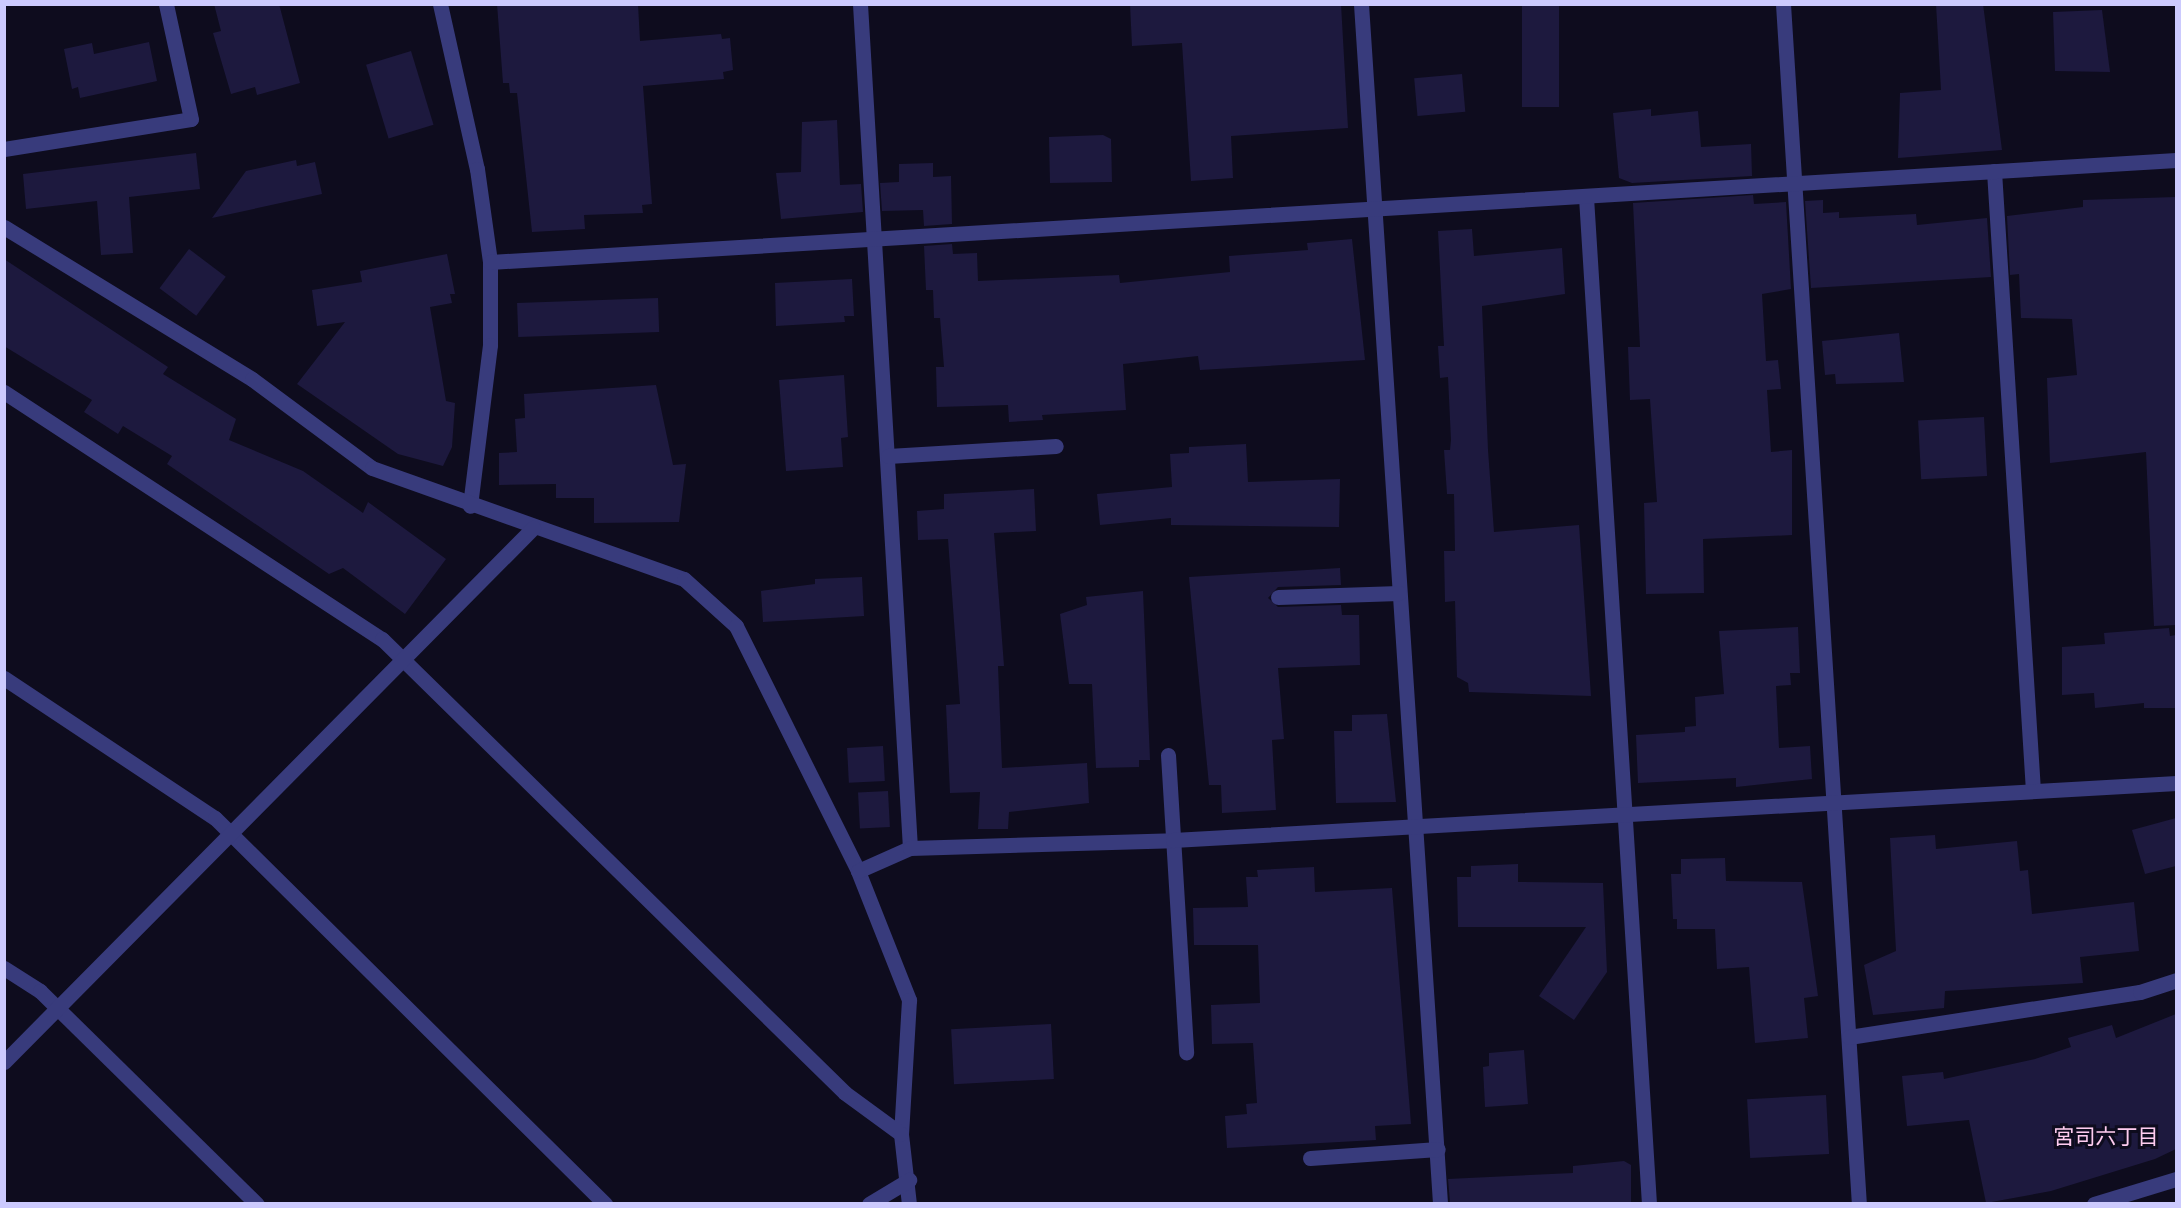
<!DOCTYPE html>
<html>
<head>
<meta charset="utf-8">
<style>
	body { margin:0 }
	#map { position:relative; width:2181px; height:1208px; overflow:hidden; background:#0e0c1e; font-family:Ubuntu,"Noto Sans JP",sans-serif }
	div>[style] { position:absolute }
	.building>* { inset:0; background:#1d193e; transform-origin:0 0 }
	.street>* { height:15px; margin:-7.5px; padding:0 7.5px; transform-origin:7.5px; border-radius:7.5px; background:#383b7c }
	span { translate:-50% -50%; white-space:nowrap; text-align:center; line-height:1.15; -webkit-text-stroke:6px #0e0c1e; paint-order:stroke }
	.neighbourhood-label { font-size:21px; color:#feccef }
	.frame { position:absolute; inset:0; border:6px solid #cccafe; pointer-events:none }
</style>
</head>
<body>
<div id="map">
	<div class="building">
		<i style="clip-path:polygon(214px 4px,279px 4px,300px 83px,257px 95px,255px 87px,231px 94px,213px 33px,221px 31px)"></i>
		<i style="clip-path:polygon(497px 4px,638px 4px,640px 41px,721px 34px,722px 39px,730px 38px,733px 70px,723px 72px,724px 79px,643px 86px,652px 204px,642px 205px,643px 213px,584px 215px,585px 229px,532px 232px,517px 93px,510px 93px,509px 83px,503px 83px)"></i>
		<i style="clip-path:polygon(1130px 4px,1341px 4px,1348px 128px,1231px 136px,1233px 178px,1191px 181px,1182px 43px,1132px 46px)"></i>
		<i style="left:1522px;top:4px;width:37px;height:103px"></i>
		<i style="clip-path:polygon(1936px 4px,1983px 4px,2002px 150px,1898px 158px,1900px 93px,1941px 90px)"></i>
		<i style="clip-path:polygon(2102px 10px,2110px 72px,2055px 71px,2053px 12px)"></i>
		<i style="clip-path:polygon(149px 42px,157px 81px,80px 98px,78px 87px,72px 89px,64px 49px,92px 43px,94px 54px)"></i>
		<i style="left:411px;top:51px;width:77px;height:47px;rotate:73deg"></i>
		<i style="left:1462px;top:74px;width:38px;height:48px;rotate:85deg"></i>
		<i style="clip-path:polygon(1651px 109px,1651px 116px,1698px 111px,1701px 147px,1751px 144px,1752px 176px,1632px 183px,1619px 178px,1613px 113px)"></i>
		<i style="clip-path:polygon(837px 120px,840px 185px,861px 184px,863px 212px,781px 219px,776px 173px,801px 172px,802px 122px)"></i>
		<i style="clip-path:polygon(1103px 135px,1111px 139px,1112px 182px,1050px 183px,1049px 137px)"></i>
		<i style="clip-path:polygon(196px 153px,200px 189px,129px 197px,133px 253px,101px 255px,97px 201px,26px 209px,23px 174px)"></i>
		<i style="clip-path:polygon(296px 160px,297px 166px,315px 162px,322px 194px,212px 218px,246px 171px)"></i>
		<i style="clip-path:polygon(933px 163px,933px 177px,951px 176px,952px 224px,924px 226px,923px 210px,882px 211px,880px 183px,899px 182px,899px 164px)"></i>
		<i style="clip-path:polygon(1753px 195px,1754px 204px,1786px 202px,1791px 289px,1762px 294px,1766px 361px,1778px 360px,1781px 389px,1767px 390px,1771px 452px,1792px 450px,1792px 535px,1703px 539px,1704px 593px,1646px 594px,1644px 503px,1657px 502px,1650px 399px,1630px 400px,1628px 347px,1640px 347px,1633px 203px)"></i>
		<i style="clip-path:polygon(2176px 197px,2176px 625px,2154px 626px,2146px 452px,2050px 463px,2047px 378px,2077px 375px,2072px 319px,2021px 318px,2019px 274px,2010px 275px,2007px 216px,2083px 207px,2083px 200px)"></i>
		<i style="clip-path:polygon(1823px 200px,1823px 213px,1839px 212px,1839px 218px,1916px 214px,1917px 225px,1987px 218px,1991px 277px,1811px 288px,1805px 201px)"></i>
		<i style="clip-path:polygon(1472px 229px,1474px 256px,1562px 248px,1565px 294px,1482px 306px,1488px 450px,1494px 532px,1579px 525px,1591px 696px,1469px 692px,1468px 683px,1457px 677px,1455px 601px,1445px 602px,1444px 551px,1455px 551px,1454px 494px,1447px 494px,1444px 450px,1450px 450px,1451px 440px,1448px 377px,1440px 378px,1438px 346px,1444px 346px,1438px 231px)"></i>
		<i style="clip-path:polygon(1352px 239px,1365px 360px,1200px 370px,1198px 356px,1123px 364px,1126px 410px,1042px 415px,1043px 420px,1009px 422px,1008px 405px,937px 407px,936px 367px,944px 367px,940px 318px,934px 318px,933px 290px,926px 290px,924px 246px,952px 244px,953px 254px,977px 253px,978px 281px,1119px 275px,1120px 283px,1230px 272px,1229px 256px,1308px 250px,1307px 243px)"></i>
		<i style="left:189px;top:249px;width:46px;height:49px;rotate:37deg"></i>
		<i style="clip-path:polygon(447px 254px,455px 294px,450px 294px,452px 303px,430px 307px,446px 401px,455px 403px,452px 447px,443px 466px,398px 454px,297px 384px,345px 322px,317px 326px,312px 290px,362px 282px,360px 271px)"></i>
		<i style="clip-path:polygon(4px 259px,168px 367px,163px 374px,236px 419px,229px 440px,303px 471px,363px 513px,368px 502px,446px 559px,405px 614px,343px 568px,329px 574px,167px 464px,172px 456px,123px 426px,118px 434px,84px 412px,92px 400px,4px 346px)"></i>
		<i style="clip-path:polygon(852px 279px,854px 316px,844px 316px,845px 322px,776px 326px,775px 283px)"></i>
		<i style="left:658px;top:298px;width:34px;height:141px;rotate:88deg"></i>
		<i style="clip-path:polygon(1899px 333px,1904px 382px,1836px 384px,1835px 374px,1825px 375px,1822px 341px)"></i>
		<i style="clip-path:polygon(844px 375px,848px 437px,841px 438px,843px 467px,786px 471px,779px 380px)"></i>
		<i style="clip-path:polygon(656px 385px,673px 465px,686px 464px,679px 522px,594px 523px,594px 498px,556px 498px,556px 484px,499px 485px,499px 453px,517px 452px,515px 419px,525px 418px,524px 394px)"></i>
		<i style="left:1984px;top:417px;width:59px;height:66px;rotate:87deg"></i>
		<i style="clip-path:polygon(1246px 444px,1248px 482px,1340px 479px,1339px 527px,1171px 525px,1171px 518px,1100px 525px,1097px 494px,1172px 487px,1170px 454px,1189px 453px,1189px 447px)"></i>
		<i style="clip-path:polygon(1034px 489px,1036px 531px,994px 533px,1004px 666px,998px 666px,1002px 768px,1087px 763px,1089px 803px,1009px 812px,1008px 829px,978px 829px,980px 792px,950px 793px,946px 705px,960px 704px,948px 539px,918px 540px,917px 511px,944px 509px,944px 494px)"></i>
		<i style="clip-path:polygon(1340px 568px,1341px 585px,1278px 587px,1268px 598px,1278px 607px,1341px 605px,1342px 615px,1359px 615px,1360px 665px,1278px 668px,1284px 739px,1272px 740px,1276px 810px,1222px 813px,1221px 785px,1209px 785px,1189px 577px)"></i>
		<i style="clip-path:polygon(862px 577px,864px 616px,763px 622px,761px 591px,815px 584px,815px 579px)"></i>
		<i style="clip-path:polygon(1143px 591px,1150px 760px,1139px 760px,1139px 767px,1096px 768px,1092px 684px,1069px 684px,1060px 614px,1087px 605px,1086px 597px)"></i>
		<i style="clip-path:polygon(1798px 627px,1800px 673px,1790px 673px,1791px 685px,1776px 686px,1779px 748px,1810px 746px,1812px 779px,1736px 787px,1736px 778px,1638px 783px,1636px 735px,1685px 732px,1685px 727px,1696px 726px,1695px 697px,1724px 694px,1719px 631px)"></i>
		<i style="clip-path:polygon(2169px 628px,2170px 636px,2176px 635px,2176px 708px,2144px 708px,2144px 703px,2095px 708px,2094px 693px,2062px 695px,2062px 647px,2105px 644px,2104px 633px)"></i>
		<i style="clip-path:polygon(1387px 714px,1396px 802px,1336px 803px,1334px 731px,1352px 731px,1352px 715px)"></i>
		<i style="left:883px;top:746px;width:35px;height:36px;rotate:87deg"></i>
		<i style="left:888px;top:791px;width:36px;height:30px;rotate:87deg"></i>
		<i style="clip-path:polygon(2176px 818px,2176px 866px,2145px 874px,2132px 830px)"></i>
		<i style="clip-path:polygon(1935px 835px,1936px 849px,2017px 841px,2020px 871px,2028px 870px,2032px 914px,2134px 902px,2139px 951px,2080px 957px,2083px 983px,1945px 991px,1944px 1008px,1873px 1015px,1864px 965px,1896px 951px,1890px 838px)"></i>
		<i style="clip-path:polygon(1725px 858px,1726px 881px,1802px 882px,1818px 996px,1804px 998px,1808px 1038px,1755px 1043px,1749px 967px,1717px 969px,1715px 929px,1677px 929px,1677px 919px,1673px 919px,1671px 874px,1681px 874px,1681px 859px)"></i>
		<i style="clip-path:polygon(1518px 864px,1518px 882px,1603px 883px,1607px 972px,1574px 1020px,1539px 996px,1586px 927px,1458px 927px,1457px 877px,1471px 877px,1471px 866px)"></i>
		<i style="clip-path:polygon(1314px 867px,1315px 892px,1392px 888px,1411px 1124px,1375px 1126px,1376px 1140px,1227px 1148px,1225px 1116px,1247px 1114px,1246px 1104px,1257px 1103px,1253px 1043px,1212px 1044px,1211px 1005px,1260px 1003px,1258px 945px,1194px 945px,1193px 908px,1248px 907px,1246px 877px,1258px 877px,1257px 870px)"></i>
		<i style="clip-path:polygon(2176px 1014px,2176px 1149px,2155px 1159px,2051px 1191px,1986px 1203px,1969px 1120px,1907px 1126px,1902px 1076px,1943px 1072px,1944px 1079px,2035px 1059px,2071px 1047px,2068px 1038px,2112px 1025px,2116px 1038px)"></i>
		<i style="left:1051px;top:1024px;width:55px;height:100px;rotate:87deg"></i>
		<i style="clip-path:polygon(1524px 1050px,1528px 1104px,1485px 1107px,1483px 1067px,1489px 1066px,1489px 1053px)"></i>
		<i style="left:1826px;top:1095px;width:59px;height:79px;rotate:87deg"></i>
		<i style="clip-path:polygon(1624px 1161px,1631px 1165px,1631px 1203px,1450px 1203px,1448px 1179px,1573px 1173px,1573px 1166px)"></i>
	</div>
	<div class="street">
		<i style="left:440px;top:4px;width:169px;rotate:77.4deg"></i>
		<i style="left:477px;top:169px;width:94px;rotate:82deg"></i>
		<i style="left:490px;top:262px;width:83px;rotate:90deg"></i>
		<i style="left:490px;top:345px;width:162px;rotate:97.1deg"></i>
		<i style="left:860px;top:4px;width:845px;rotate:86.61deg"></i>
		<i style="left:1361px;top:4px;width:1203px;rotate:86.23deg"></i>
		<i style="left:1783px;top:4px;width:1202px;rotate:86.38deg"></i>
		<i style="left:4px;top:149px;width:189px;rotate:-9.1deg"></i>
		<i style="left:191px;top:119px;width:118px;rotate:-102.3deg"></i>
		<i style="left:1994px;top:171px;width:621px;rotate:86.4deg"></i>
		<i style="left:1586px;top:197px;width:1009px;rotate:86.42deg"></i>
		<i style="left:4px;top:227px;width:291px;rotate:31.5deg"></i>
		<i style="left:252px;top:379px;width:149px;rotate:36.6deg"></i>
		<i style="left:372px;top:468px;width:331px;rotate:19.6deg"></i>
		<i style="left:684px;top:579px;width:70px;rotate:42.1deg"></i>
		<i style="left:736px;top:626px;width:274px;rotate:63.5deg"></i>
		<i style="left:858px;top:871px;width:139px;rotate:68.4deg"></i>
		<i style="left:909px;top:1000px;width:134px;rotate:93.4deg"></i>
		<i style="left:901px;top:1134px;width:70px;rotate:83.5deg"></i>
		<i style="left:490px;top:262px;width:1689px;rotate:-3.46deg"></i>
		<i style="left:4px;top:392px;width:452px;rotate:33.2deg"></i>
		<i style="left:382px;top:639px;width:648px;rotate:44.44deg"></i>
		<i style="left:845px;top:1093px;width:69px;rotate:36.2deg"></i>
		<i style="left:888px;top:456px;width:168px;rotate:-3.4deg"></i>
		<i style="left:1278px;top:597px;width:121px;rotate:-1.9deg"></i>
		<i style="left:4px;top:678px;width:253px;rotate:33.6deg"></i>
		<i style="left:215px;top:818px;width:549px;rotate:44.7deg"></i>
		<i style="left:1168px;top:755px;width:298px;rotate:86.5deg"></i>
		<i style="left:858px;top:871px;width:57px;rotate:-23.9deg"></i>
		<i style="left:910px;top:848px;width:263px;rotate:-1.7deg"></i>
		<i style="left:1173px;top:840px;width:1005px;rotate:-3.25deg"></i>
		<i style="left:4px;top:968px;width:43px;rotate:32.6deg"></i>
		<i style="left:40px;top:991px;width:304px;rotate:44.5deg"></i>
		<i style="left:1849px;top:1037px;width:294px;rotate:-8.8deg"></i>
		<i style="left:2140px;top:992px;width:38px;rotate:-18deg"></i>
		<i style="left:4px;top:1062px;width:752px;rotate:-45.27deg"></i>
		<i style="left:1310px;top:1158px;width:128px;rotate:-4deg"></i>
		<i style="left:869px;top:1204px;width:47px;rotate:-31deg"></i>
		<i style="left:2094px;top:1204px;width:86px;rotate:-17deg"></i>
	</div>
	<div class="neighbourhood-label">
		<span style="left:2106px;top:1136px">宮司六丁目</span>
	</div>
	<div class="frame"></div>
</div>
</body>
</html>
